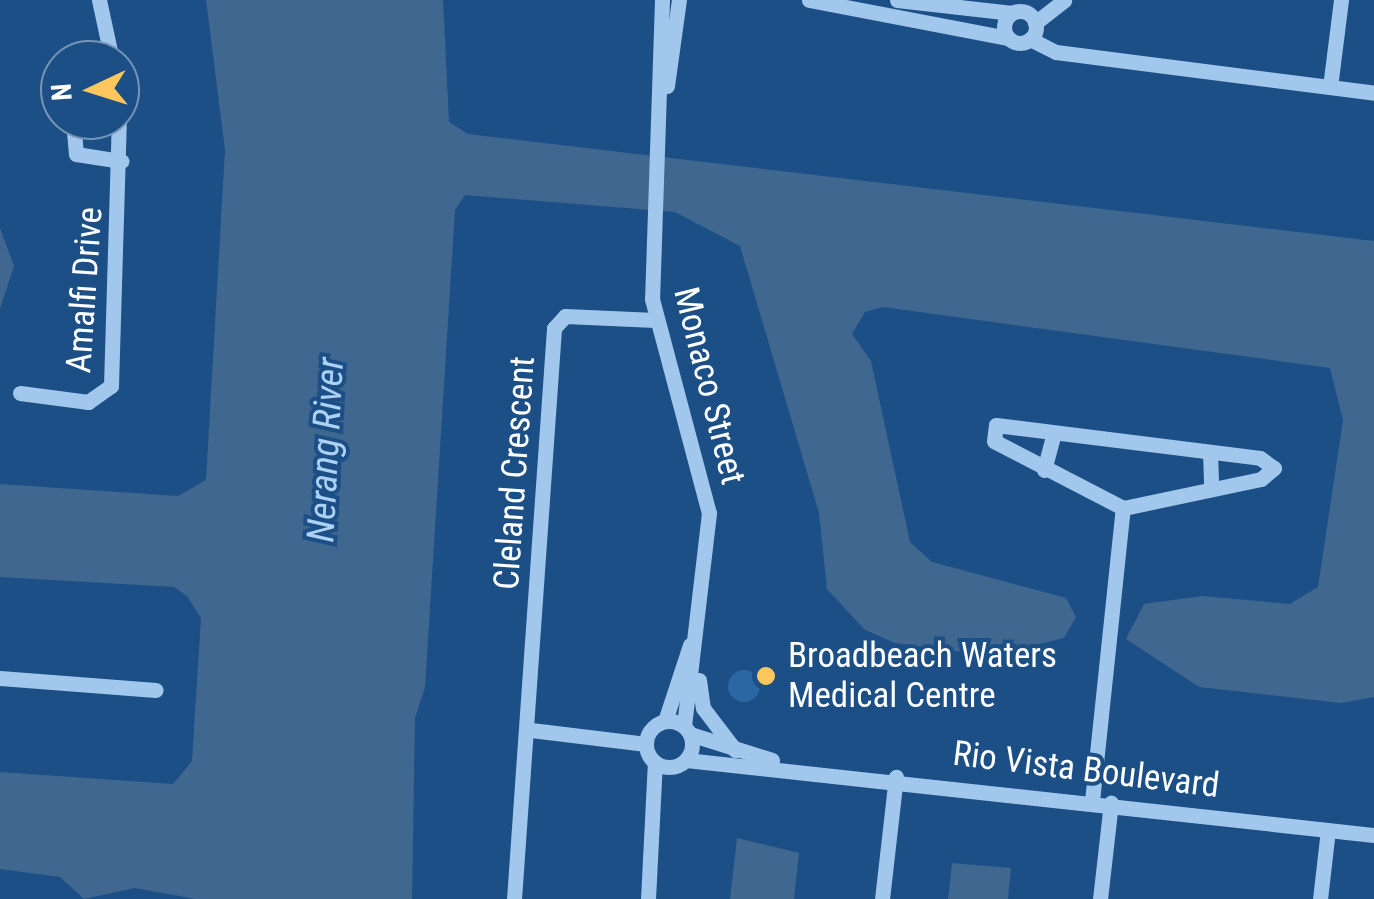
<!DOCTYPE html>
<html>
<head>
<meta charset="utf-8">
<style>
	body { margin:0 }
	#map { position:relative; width:1374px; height:899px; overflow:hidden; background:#1b4f86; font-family:"Roboto Condensed",sans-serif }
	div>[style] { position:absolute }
	.green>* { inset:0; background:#2b67a3 }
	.round { border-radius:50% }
	.water>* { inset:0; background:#40678f }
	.minor>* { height:15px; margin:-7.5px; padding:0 7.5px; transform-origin:7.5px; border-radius:7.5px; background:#a2c7ec }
	.minor>.ring { margin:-7.5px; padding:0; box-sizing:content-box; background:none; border:15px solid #a2c7ec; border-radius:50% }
	.dots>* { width:28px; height:28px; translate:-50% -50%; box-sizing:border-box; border:5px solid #1b4f86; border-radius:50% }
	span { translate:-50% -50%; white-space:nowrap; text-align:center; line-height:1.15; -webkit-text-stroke:8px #1b4f86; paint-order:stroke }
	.street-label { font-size:35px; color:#fff }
	.poi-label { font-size:35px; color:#fff }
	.left { translate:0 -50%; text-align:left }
	.water-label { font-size:38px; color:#add1f3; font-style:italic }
	.north { position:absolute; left:40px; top:40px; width:100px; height:100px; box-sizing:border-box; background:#1b4f86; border:2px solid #7695b6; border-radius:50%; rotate:266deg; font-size:28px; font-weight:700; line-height:40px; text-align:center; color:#fff }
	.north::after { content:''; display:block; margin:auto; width:35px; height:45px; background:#fdc75e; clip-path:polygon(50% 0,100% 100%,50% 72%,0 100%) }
</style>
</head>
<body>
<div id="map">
	<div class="green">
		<i class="round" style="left:728px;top:670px;width:32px;height:32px"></i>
	</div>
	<div class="water">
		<i style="clip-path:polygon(206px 0,443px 0,449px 122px,468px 134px,1374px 241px,1374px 697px,1341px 703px,1199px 687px,1126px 639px,1144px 604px,1202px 596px,1290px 604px,1318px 587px,1343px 420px,1330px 368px,883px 307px,865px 312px,852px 334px,871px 361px,910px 542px,932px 562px,1066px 598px,1076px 617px,1064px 638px,991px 656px,895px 643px,865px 630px,827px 589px,819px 513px,740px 246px,675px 212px,465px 195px,455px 210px,425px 687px,415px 718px,412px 899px,195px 899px,135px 888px,84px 899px,60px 877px,0 869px,0 772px,173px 784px,192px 761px,201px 618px,187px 596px,174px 587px,0 577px,0 484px,178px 496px,206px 480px,225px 150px)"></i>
		<i style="clip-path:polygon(0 228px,14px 266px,0 309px)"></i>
		<i style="clip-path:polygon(737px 838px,799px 853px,794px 899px,730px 899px)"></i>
		<i style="clip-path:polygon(952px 863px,1011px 868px,1008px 899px,948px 899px)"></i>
	</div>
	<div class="minor">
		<i style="left:99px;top:0;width:61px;rotate:77.8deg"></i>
		<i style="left:662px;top:0;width:299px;rotate:91.9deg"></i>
		<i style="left:652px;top:299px;width:221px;rotate:75.1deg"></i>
		<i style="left:709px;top:513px;width:214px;rotate:96.7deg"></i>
		<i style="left:809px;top:0;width:203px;rotate:10.8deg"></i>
		<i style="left:897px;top:0;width:116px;rotate:6.4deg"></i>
		<i class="ring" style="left:1004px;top:11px;width:17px;height:17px"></i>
		<i style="left:1035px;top:23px;width:37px;rotate:-38deg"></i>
		<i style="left:1030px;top:39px;width:29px;rotate:27deg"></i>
		<i style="left:1056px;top:52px;width:321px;rotate:7.3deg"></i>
		<i style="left:667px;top:86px;width:87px;rotate:-82.1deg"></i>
		<i style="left:1330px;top:87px;width:88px;rotate:-82.8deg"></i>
		<i style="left:73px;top:120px;width:34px;rotate:85deg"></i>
		<i style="left:76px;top:154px;width:46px;rotate:8.8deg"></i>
		<i style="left:20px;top:393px;width:69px;rotate:7.5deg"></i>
		<i style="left:88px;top:402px;width:28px;rotate:-35deg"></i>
		<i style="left:111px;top:386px;width:266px;rotate:-88.3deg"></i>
		<i style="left:996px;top:425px;width:266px;rotate:7.1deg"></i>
		<i style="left:1260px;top:458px;width:17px;rotate:36deg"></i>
		<i style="left:1274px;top:468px;width:17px;rotate:140deg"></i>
		<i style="left:1261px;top:479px;width:141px;rotate:168.1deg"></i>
		<i style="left:1123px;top:508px;width:145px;rotate:-152.6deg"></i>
		<i style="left:994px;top:441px;width:16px;rotate:-83deg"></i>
		<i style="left:1210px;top:452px;width:37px;rotate:88deg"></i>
		<i style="left:1044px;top:470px;width:38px;rotate:-75deg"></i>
		<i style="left:0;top:678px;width:156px;rotate:4.4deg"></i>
		<i style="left:699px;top:680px;width:28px;rotate:82deg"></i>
		<i style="left:703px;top:708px;width:53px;rotate:52.7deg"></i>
		<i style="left:665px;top:721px;width:80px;rotate:-71.8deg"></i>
		<i class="ring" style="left:646px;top:721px;width:31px;height:31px"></i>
		<i style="left:531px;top:730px;width:116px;rotate:6.9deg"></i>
		<i style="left:690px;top:734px;width:86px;rotate:17.6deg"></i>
		<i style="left:686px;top:760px;width:692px;rotate:6.22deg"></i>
		<i style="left:1092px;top:801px;width:295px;rotate:-84deg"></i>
		<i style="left:514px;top:899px;width:572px;rotate:-85.99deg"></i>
		<i style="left:554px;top:328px;width:16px;rotate:-47deg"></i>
		<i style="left:565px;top:316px;width:90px;rotate:2.5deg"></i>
		<i style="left:648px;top:899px;width:137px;rotate:-87.1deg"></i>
		<i style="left:882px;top:899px;width:123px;rotate:-83.5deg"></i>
		<i style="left:1100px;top:899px;width:97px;rotate:-83.5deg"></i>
		<i style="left:1320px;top:899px;width:69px;rotate:-83.4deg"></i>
	</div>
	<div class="dots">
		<i style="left:766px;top:676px;background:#fdc75e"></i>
	</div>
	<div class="street-label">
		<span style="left:85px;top:290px;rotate:-86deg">Amalfi Drive</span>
		<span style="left:709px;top:386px;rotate:76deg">Monaco Street</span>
		<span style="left:515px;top:473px;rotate:-86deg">Cleland Crescent</span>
		<span style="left:1086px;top:770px;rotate:7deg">Rio Vista Boulevard</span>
	</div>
	<div class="poi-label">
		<span class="left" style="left:788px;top:676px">Broadbeach Waters<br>Medical Centre</span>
	</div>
	<div class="water-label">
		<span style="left:326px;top:450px;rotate:-87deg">Nerang River</span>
	</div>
	<div class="north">N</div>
</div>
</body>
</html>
